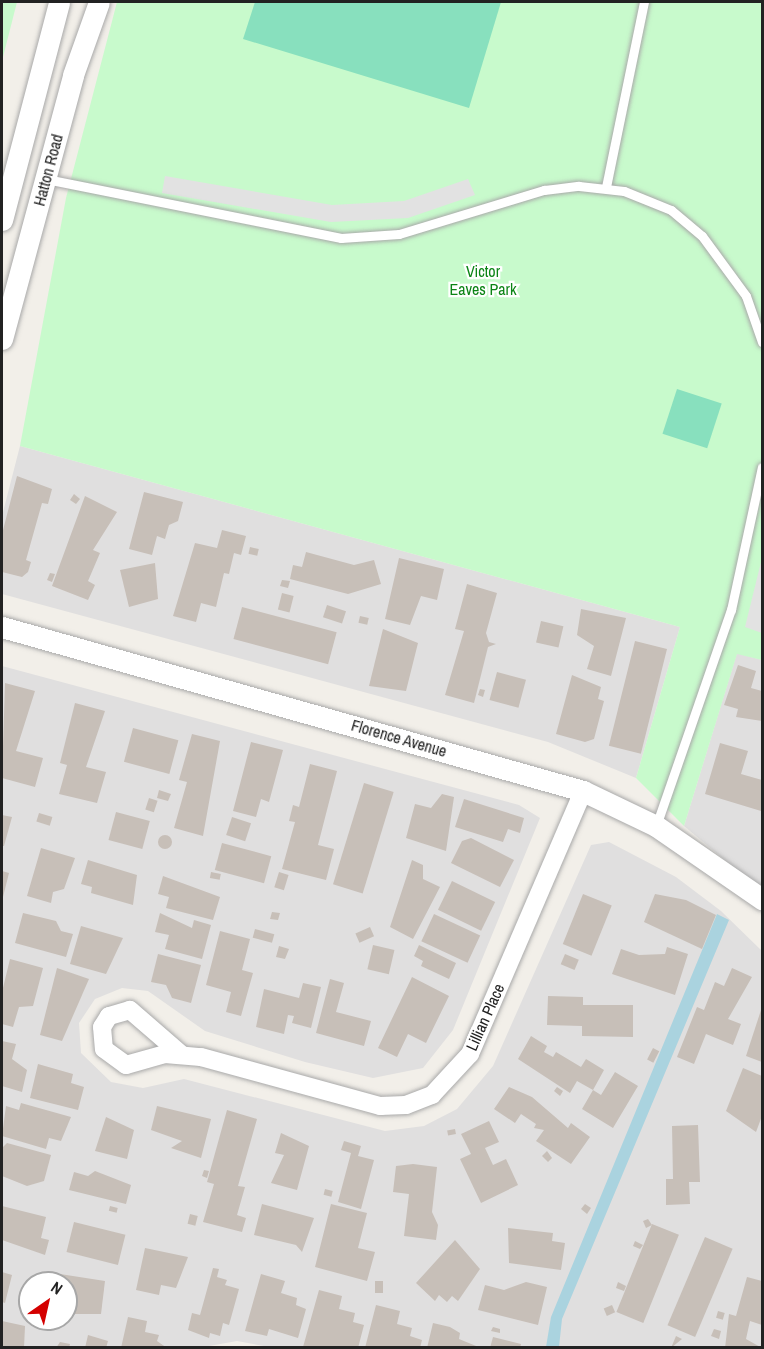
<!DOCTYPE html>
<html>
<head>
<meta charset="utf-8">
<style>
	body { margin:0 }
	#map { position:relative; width:764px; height:1349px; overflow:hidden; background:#f2efe9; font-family:"Archivo Narrow",sans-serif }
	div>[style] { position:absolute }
	.residential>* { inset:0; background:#e0dfdf }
	.park>* { inset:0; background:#c8facc }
	.pitch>* { inset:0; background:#88e0be; transform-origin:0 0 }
	.parking>* { inset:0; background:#e2e2e2 }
	.water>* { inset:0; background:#aad3df }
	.building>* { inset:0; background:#c7bfb8; transform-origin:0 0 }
	.round { border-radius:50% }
	.roads { filter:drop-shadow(0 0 2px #a9a9a9) drop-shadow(0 0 2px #a9a9a9) }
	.service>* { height:9px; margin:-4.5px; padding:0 4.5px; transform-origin:4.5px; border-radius:4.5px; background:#fff }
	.minor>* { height:18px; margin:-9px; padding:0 9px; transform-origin:9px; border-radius:9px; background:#fff }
	.tertiary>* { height:21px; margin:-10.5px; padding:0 10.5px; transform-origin:10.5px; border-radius:10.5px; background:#fff }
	span { translate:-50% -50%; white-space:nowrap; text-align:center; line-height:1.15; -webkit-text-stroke:4.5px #fff; paint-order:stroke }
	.street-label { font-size:16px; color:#222 }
	.park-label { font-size:16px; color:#0c8416 }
	.frame { position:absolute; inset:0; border:3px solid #222; pointer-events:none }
	.north { position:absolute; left:18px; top:1271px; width:60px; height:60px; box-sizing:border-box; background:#fff; border:2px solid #a7a7a7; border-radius:50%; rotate:34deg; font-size:16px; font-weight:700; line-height:24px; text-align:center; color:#222 }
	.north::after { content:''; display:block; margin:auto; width:21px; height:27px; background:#d40000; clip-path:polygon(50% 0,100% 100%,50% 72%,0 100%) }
</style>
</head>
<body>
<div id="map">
	<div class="residential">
		<i style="clip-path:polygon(20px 446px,680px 627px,636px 778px,548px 742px,2px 594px,2px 516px)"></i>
		<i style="clip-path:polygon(737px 653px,762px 660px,762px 891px,684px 826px)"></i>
		<i style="clip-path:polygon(evenodd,2px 666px,519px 805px,540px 818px,453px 1030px,423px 1068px,373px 1078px,305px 1062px,205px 1031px,148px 991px,122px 988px,95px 999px,79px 1023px,81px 1053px,111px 1082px,143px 1088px,184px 1079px,385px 1131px,424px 1126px,457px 1109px,493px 1066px,591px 845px,609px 842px,676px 877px,721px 911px,762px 951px,762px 1347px,275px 1348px,237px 1341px,198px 1348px,2px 1347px,2px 666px,30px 1283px,66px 1283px,66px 1319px,30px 1319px,30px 1283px)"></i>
	</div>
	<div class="park">
		<i style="clip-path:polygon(2px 2px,17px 2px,2px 61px)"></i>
		<i style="clip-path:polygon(117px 2px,762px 2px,762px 660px,737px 654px,684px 826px,636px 778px,680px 627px,20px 446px,66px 198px)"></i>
	</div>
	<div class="pitch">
		<i style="clip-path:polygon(255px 2px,501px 2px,469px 108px,243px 39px)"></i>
		<i style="left:677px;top:389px;width:47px;height:47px;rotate:18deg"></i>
	</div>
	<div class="parking">
		<i style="clip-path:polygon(165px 176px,332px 205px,404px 201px,468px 179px,475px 195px,408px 218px,331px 222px,162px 193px)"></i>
		<i style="clip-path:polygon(762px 558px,762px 633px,745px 627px)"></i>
	</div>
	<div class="water">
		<i style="clip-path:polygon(717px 914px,729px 920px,562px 1319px,559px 1347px,546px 1347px,551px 1317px)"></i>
	</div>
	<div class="building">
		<i style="clip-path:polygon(17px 476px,52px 489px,48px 504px,42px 503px,26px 560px,31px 562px,28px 572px,22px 577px,2px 572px,2px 534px)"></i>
		<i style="clip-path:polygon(144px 492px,183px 502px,178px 521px,169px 525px,165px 539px,157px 536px,152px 555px,129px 549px)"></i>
		<i style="clip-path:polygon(74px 494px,80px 499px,76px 504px,70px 500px)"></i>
		<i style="clip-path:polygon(85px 496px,117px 512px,93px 550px,100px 553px,88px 581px,95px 585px,88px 600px,52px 586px)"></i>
		<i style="clip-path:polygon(222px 530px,246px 536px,241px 555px,234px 553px,229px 574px,224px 573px,216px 607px,201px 603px,196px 622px,173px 616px,195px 543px,217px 548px)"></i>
		<i style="left:250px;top:547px;width:9px;height:7px;rotate:13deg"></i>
		<i style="clip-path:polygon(306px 552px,354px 565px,374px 560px,381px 584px,348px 594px,290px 579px,293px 565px,302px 567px)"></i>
		<i style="clip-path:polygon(399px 558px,444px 569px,437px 600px,421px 596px,410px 625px,385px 619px)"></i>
		<i style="clip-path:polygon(155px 563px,158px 599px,129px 607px,120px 570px)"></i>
		<i style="clip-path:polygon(50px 573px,55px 574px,52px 582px,47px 580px)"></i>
		<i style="clip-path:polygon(282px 580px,290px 581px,288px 588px,280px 586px)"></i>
		<i style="clip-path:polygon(467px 584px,497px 593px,486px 633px,489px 642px,496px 644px,488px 647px,474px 703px,445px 695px,464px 631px,455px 629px)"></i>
		<i style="left:282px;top:593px;width:12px;height:17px;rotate:14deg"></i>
		<i style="left:327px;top:605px;width:20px;height:13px;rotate:18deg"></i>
		<i style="left:242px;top:607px;width:98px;height:33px;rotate:15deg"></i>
		<i style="clip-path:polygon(581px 609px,626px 618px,611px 676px,587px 669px,594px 646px,577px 635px)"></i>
		<i style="left:360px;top:616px;width:9px;height:7px;rotate:13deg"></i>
		<i style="left:541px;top:621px;width:23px;height:22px;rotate:13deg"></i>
		<i style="clip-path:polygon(383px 629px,418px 643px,406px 691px,369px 686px)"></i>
		<i style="left:635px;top:641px;width:33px;height:108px;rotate:14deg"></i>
		<i style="clip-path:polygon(738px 665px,756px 671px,751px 688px,762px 691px,762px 721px,736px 717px,738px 709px,724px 705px)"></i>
		<i style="left:497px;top:672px;width:30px;height:29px;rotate:15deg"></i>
		<i style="clip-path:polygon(572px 675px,601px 687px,598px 699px,604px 701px,594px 739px,585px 742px,556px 734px)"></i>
		<i style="clip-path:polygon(5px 683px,35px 691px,16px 751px,43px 758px,35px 787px,2px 778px)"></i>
		<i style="clip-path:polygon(480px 689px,485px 690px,483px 697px,478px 695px)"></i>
		<i style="clip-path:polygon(75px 703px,105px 711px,86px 767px,106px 772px,97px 803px,59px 794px,67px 765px,60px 763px)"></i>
		<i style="left:133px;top:728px;width:47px;height:35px;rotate:15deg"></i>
		<i style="clip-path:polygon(192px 734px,220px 741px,203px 836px,174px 828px,187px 782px,179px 780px)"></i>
		<i style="clip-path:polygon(251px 742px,283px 750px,269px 802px,261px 799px,256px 817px,233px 811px)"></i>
		<i style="clip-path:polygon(720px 743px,748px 751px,741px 774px,762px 780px,761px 811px,705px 794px)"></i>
		<i style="clip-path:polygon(310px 764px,337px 771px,318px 845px,334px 849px,326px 880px,282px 869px,295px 822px,289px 821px,293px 805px,299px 807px)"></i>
		<i style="left:364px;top:783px;width:31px;height:106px;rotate:17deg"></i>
		<i style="clip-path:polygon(159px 790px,171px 794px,168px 801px,157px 798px)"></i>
		<i style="clip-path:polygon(442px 794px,454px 797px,446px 851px,406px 838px,415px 804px,431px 808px)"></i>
		<i style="left:149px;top:798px;width:9px;height:12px;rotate:18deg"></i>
		<i style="clip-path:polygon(464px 799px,524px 818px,520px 833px,508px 829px,503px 842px,455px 827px)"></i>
		<i style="left:116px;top:812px;width:35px;height:29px;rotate:15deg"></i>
		<i style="left:39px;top:813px;width:14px;height:9px;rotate:17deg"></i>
		<i style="clip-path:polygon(2px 815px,12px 817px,4px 846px,2px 846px)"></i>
		<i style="left:232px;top:817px;width:20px;height:19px;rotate:18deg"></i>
		<i class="round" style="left:158px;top:835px;width:14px;height:14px"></i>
		<i style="clip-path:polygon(471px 838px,514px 860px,500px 887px,451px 863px,462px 841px)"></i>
		<i style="left:222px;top:843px;width:51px;height:28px;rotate:15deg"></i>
		<i style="clip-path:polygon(41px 848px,75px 858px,64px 889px,53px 892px,51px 903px,27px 896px)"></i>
		<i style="clip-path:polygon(88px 860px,137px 875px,133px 905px,91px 893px,92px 887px,81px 884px)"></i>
		<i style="clip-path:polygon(412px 860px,423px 865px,423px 879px,440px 887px,413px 939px,390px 927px)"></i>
		<i style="clip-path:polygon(2px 871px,9px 873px,2px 901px)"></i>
		<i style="left:211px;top:872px;width:10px;height:6px;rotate:11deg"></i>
		<i style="left:279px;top:872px;width:10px;height:16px;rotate:17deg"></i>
		<i style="clip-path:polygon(163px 876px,220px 897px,213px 920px,166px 908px,169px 897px,158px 894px)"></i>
		<i style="left:452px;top:881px;width:48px;height:32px;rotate:26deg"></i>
		<i style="left:583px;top:894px;width:31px;height:54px;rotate:22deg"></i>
		<i style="clip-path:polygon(655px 894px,686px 900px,716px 915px,702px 949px,644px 922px)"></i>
		<i style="clip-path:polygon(272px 912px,280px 913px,278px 920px,270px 919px)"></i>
		<i style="clip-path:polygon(23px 913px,56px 921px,61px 931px,73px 934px,66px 957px,15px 943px)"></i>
		<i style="clip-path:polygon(160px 913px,192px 928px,194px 920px,211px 925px,202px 959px,165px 949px,169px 935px,155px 932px)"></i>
		<i style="left:434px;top:914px;width:51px;height:30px;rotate:25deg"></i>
		<i style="clip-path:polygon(81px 926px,123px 938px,106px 974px,70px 964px)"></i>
		<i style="left:370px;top:927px;width:10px;height:16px;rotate:66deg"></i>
		<i style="left:255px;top:929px;width:20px;height:9px;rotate:15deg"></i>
		<i style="clip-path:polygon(220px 931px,250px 939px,242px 970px,253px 973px,241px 1016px,226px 1012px,231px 992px,206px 985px)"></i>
		<i style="left:373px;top:945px;width:22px;height:25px;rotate:13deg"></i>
		<i style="clip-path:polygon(419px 945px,456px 963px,449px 979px,421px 966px,423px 961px,414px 956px)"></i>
		<i style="clip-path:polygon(279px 946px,289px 949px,285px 959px,276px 957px)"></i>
		<i style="clip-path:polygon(667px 947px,688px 954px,675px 995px,612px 974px,621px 949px,639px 955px,665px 954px)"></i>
		<i style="clip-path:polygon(158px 954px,201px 965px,191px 1003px,172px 998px,166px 985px,151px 982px)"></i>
		<i style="left:565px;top:954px;width:15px;height:11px;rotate:23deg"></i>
		<i style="clip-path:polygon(10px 959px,43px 968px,33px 1006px,19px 1007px,13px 1027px,2px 1024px,2px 992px)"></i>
		<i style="clip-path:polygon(57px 968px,89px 979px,62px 1041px,40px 1035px)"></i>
		<i style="clip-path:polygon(732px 968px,752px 977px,728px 1019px,741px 1024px,733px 1045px,706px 1034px,694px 1064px,677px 1057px,697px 1007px,704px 1010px,715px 982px,724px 986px)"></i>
		<i style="clip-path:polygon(412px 977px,449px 996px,426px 1043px,408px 1034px,397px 1057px,378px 1048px)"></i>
		<i style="clip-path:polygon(330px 979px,344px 983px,336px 1012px,371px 1021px,364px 1046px,316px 1033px)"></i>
		<i style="clip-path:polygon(303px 983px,321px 987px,311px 1028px,292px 1023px,294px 1016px,288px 1015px,284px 1034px,256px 1027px,264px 989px,299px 998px)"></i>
		<i style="clip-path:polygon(548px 996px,583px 997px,583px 1005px,633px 1005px,633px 1037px,582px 1036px,582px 1026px,547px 1025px)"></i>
		<i style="clip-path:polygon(762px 1007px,762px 1062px,746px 1056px)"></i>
		<i style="clip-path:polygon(531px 1036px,547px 1046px,544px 1052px,553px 1057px,556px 1052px,581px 1067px,586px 1059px,604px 1070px,593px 1090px,577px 1081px,570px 1093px,518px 1059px)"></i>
		<i style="clip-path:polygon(2px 1041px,16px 1044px,12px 1059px,27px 1070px,22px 1092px,2px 1086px)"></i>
		<i style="left:653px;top:1048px;width:7px;height:13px;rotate:27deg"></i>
		<i style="clip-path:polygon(38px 1064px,73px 1074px,71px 1083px,84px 1087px,78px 1110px,30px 1098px)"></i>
		<i style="clip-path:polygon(743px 1068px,762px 1076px,762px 1116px,756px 1132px,726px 1111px)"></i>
		<i style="clip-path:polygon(615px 1072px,638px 1086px,613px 1128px,582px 1109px,593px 1090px,601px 1095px)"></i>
		<i style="clip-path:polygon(509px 1087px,532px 1097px,568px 1128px,571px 1123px,590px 1137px,571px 1164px,536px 1141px,544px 1130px,534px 1128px,536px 1124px,521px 1114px,515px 1123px,494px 1109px)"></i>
		<i style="clip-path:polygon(557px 1087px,563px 1091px,560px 1096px,554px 1091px)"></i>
		<i style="clip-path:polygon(21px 1103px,71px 1117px,61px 1141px,49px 1138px,46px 1149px,2px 1136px,6px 1106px,19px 1110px)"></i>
		<i style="clip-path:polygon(157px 1106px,211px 1119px,201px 1158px,171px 1148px,182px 1141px,151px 1130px)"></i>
		<i style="clip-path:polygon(227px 1110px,257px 1119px,238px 1186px,245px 1187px,237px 1215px,246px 1218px,242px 1232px,203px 1222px,214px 1184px,207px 1182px)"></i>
		<i style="clip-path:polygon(106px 1117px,134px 1130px,127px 1159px,95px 1151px)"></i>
		<i style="clip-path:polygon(489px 1121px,499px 1142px,485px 1148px,493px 1165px,506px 1159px,518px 1185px,481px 1203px,460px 1159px,471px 1154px,461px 1134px)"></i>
		<i style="clip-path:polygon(698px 1125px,700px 1182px,689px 1182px,690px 1204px,666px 1205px,666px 1179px,673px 1179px,672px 1126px)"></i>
		<i style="left:455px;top:1129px;width:5px;height:8px;rotate:79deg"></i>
		<i style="clip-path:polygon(281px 1133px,309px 1146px,297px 1190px,271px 1183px,284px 1155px,275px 1153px)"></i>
		<i style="clip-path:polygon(344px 1141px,361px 1146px,358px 1156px,374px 1160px,361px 1209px,338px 1202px,351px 1153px,341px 1150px)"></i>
		<i style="clip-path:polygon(7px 1143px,51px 1155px,44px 1181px,27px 1186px,2px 1176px,2px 1148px)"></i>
		<i style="clip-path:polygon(547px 1151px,552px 1158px,548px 1162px,542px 1156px)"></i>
		<i style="clip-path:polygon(413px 1164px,437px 1167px,432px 1212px,438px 1225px,436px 1240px,404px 1236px,409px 1194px,393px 1192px,396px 1166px)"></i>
		<i style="clip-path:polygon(204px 1170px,209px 1171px,207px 1178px,202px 1176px)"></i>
		<i style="clip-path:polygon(95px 1171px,131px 1185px,126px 1204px,69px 1190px,74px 1172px,88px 1176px)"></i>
		<i style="left:325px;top:1189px;width:8px;height:6px;rotate:14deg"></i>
		<i style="clip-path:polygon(262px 1204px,314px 1218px,302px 1252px,296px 1245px,254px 1235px)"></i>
		<i style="clip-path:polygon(331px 1204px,367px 1213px,358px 1248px,375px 1252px,367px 1281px,315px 1267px)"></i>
		<i style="clip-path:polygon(585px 1204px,591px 1208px,587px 1214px,581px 1209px)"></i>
		<i style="clip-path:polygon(2px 1206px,46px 1217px,41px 1238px,49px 1240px,45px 1255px,2px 1240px)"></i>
		<i style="left:110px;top:1206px;width:8px;height:5px;rotate:14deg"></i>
		<i style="left:190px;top:1214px;width:8px;height:10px;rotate:14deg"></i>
		<i style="clip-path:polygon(648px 1219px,652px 1225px,646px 1228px,643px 1221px)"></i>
		<i style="left:74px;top:1222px;width:53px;height:31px;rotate:14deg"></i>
		<i style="left:652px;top:1224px;width:29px;height:95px;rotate:22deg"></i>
		<i style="clip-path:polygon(508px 1228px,553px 1233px,552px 1241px,565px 1243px,561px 1270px,509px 1263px)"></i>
		<i style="left:705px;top:1237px;width:30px;height:96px;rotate:23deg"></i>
		<i style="clip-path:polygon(455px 1240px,480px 1269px,458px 1301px,452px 1296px,447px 1302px,439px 1295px,435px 1301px,416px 1283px)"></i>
		<i style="clip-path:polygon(635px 1241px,643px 1245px,640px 1249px,633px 1246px)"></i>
		<i style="clip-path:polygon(145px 1248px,188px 1257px,176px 1288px,161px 1285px,159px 1295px,136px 1290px)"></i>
		<i style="clip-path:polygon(213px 1268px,219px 1269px,217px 1277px,227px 1280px,225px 1285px,239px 1289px,229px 1325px,223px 1323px,220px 1336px,210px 1333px,209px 1338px,188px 1330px,192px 1313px,200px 1315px)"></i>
		<i style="clip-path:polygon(2px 1272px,12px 1275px,5px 1303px,2px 1302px)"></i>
		<i style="clip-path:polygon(60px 1274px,105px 1281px,101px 1314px,68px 1314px)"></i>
		<i style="clip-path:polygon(261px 1274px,285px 1281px,281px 1293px,297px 1298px,296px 1305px,306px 1309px,298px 1338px,269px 1329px,267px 1336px,245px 1331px)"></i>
		<i style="clip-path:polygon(747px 1277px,762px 1281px,762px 1325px,750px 1321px,746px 1339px,762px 1348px,725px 1348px,729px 1314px,736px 1316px)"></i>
		<i style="left:375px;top:1281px;width:8px;height:12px"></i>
		<i style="clip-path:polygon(526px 1282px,547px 1287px,538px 1325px,478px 1310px,485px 1285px,504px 1290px)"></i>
		<i style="clip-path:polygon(618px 1282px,626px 1286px,624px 1291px,616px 1288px)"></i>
		<i style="clip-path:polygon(319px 1290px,342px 1296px,339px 1309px,355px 1313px,353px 1322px,364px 1325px,358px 1348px,303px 1347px)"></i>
		<i style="clip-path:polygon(376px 1305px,400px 1311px,397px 1324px,412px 1328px,410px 1336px,422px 1340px,420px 1348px,365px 1348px)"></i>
		<i style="left:612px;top:1305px;width:8px;height:9px;rotate:67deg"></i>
		<i style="left:718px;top:1311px;width:7px;height:7px;rotate:16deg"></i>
		<i style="clip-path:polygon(128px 1317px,147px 1321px,145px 1332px,159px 1335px,157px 1341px,167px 1348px,121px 1348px)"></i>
		<i style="clip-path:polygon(2px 1321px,25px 1326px,24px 1348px,2px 1348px)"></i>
		<i style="clip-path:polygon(433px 1323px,450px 1327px,460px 1333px,459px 1339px,481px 1348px,427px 1348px)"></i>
		<i style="clip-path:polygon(493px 1327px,500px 1329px,500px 1333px,491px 1331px)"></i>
		<i style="clip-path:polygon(714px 1329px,721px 1331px,719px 1339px,711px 1336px)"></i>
		<i style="clip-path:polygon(88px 1335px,108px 1341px,106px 1348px,85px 1348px)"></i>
		<i style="clip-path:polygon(676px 1336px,682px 1339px,671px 1348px)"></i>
		<i style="clip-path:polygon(493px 1337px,521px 1344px,520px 1348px,490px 1348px)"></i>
		<i style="clip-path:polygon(60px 1342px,70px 1344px,69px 1348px,56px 1348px)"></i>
	</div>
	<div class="roads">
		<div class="service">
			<i style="left:46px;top:179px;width:301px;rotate:11.3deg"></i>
			<i style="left:341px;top:238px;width:58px;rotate:-3.9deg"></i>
			<i style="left:399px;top:234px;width:152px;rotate:-16.9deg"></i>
			<i style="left:544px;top:190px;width:35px;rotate:-7deg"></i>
			<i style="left:579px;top:186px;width:45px;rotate:6.3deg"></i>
			<i style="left:624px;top:191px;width:51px;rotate:22deg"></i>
			<i style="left:671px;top:210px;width:40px;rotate:40deg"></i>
			<i style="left:702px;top:236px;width:74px;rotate:53.7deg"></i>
			<i style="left:746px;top:296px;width:49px;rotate:70.8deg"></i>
			<i style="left:606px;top:187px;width:189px;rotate:-78.4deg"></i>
			<i style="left:656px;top:826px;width:229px;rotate:-70.9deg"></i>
			<i style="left:731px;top:610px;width:146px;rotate:-77.8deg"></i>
		</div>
		<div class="minor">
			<i style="left:182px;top:1055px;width:69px;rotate:-139.1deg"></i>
			<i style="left:130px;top:1010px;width:22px;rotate:164deg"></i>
			<i style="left:109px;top:1016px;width:13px;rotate:122deg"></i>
			<i style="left:102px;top:1027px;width:22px;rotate:85deg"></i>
			<i style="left:104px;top:1049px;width:27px;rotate:36deg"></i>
			<i style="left:126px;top:1065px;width:41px;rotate:-15.8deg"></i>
			<i style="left:165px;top:1054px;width:36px;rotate:5deg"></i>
			<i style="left:201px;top:1057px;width:186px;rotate:15.3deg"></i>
			<i style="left:380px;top:1106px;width:26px;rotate:-2deg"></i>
			<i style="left:406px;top:1105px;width:28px;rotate:-21deg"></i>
			<i style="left:432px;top:1095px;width:56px;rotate:-47.2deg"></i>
			<i style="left:470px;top:1054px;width:286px;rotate:-66.7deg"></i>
		</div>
		<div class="tertiary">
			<i style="left:2px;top:220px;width:225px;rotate:-75.3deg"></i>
			<i style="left:2px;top:339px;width:273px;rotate:-74.9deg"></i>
			<i style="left:73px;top:75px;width:77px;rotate:-70.4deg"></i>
			<i style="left:2px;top:627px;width:604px;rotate:15.76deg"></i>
			<i style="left:583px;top:791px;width:81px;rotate:25.6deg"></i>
			<i style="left:656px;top:826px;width:129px;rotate:34.6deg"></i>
		</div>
	</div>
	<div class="street-label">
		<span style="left:48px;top:170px;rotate:-75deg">Hatton Road</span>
		<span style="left:399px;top:738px;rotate:16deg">Florence Avenue</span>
		<span style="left:485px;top:1017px;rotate:-66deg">Lillian Place</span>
	</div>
	<div class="park-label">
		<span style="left:483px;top:280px">Victor<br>Eaves Park</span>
	</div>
	<div class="frame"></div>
	<div class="north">N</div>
</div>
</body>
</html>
